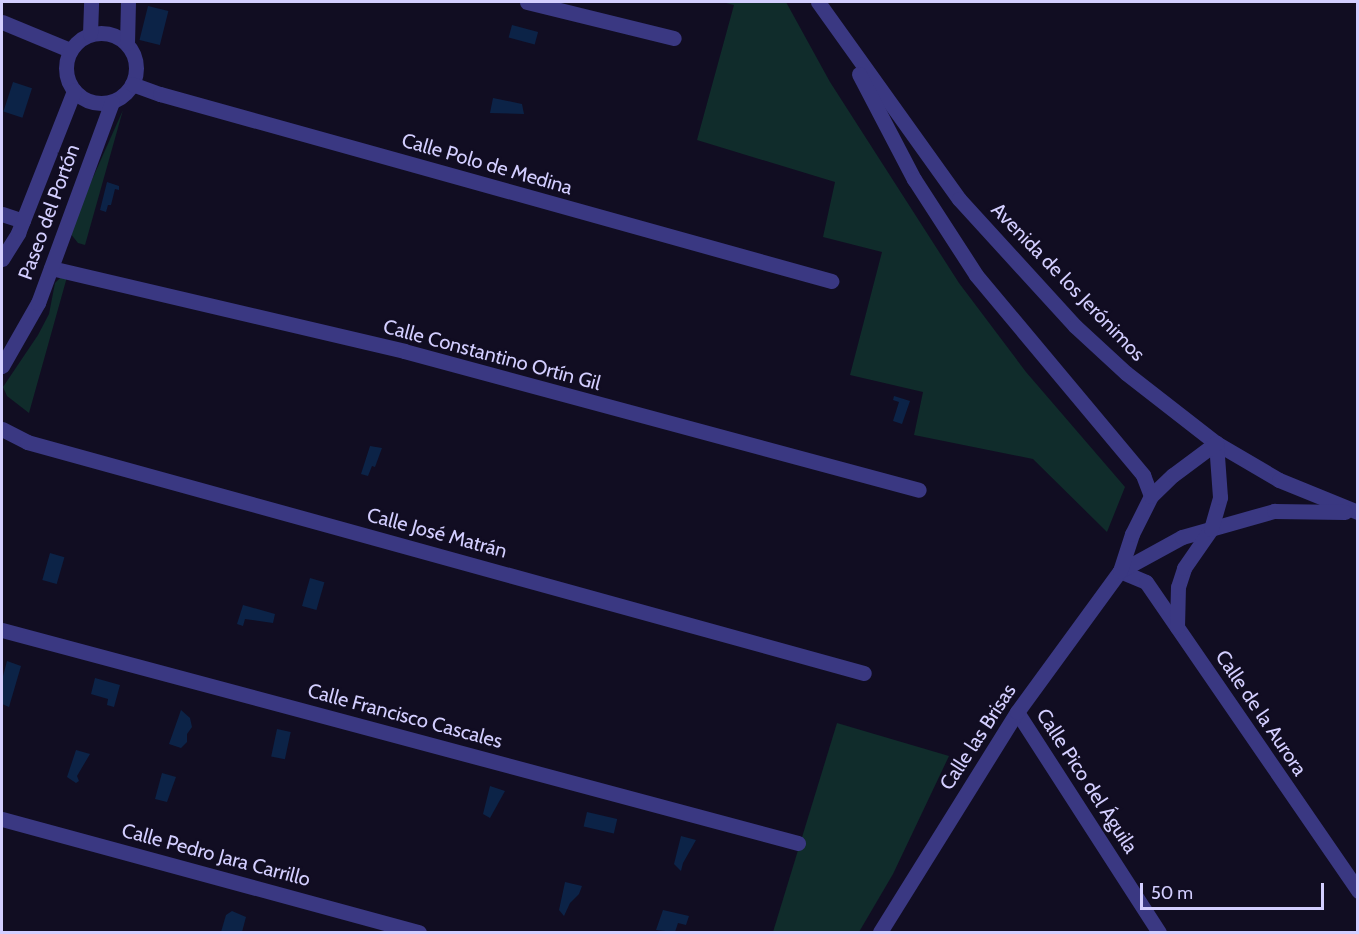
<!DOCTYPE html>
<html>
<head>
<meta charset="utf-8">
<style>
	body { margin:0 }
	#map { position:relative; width:1359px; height:934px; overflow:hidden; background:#110d22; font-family:Cabin,sans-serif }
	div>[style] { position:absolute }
	.green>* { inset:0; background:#102c2b }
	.water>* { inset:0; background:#0c2347; transform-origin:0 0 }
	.minor>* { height:15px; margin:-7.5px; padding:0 7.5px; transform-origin:7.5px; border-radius:7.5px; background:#3a3882 }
	.minor>.ring { margin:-7.5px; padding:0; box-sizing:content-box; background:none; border:15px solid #3a3882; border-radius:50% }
	span { translate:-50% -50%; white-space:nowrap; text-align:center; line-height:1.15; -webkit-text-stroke:4.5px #110d22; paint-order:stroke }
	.street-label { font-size:20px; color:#d3ceff }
	.frame { position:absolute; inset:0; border:3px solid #d3ceff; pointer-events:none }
	.scale { position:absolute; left:1140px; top:883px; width:184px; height:27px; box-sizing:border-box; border:3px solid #d3ceff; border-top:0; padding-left:8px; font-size:18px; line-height:21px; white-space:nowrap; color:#d3ceff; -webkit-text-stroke:4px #110d22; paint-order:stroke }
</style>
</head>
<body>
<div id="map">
	<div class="green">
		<i style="clip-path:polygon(722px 2px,786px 2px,830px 82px,959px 283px,1026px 372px,1125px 487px,1107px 532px,1033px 459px,914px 435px,923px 392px,850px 375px,882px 252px,823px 237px,835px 182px,697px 140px,734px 5px)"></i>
		<i style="clip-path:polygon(123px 110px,85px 245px,78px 243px,70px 233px,74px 220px)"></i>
		<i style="clip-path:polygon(61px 277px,67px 277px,29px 413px,7px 396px,3px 387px,38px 335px,49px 314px,55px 283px)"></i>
		<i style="clip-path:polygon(837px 723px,949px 756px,893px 874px,859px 932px,773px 932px)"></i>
	</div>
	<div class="water">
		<i style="left:148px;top:6px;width:21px;height:35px;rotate:14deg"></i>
		<i style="left:512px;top:25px;width:27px;height:13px;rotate:15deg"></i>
		<i style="left:13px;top:82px;width:20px;height:31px;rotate:18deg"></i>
		<i style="clip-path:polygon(493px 98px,522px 104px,524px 114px,490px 113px)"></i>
		<i style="clip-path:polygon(107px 182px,119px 186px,119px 190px,115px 189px,111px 205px,108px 205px,106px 212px,100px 210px)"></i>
		<i style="clip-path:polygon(894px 396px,910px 401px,902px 424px,893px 421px,899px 402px,893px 400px)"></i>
		<i style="clip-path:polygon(370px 446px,382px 448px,375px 467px,372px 466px,368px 476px,361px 474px)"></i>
		<i style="left:50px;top:553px;width:15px;height:28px;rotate:16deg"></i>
		<i style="left:310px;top:578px;width:15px;height:29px;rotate:16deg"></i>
		<i style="clip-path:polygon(243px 605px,275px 614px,273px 623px,245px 619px,243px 626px,237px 624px)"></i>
		<i style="clip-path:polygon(7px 661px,21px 666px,9px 707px,2px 704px,2px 680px)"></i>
		<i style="clip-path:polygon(95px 678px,120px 685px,114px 707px,107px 705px,108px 699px,91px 694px)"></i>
		<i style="clip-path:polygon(181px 710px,190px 718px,192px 727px,187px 734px,187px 742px,181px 748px,169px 744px)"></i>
		<i style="left:277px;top:729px;width:14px;height:28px;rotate:12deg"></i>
		<i style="clip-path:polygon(76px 750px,90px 754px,77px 776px,79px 781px,76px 783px,67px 777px)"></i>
		<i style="clip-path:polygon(162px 773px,176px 777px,167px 802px,155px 799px)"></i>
		<i style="clip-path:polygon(490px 786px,505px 791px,490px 818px,483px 814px)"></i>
		<i style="left:587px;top:812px;width:31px;height:15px;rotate:13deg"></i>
		<i style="clip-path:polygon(681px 836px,696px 840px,683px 863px,681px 871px,674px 864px)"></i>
		<i style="clip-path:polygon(565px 882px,582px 886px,579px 894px,570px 903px,564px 916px,559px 910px)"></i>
		<i style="clip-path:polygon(663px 910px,689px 916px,686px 925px,678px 923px,675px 932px,656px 930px)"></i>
		<i style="clip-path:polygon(232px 911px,246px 917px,242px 932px,221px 932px,226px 915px)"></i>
	</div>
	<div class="minor">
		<i style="left:527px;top:2px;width:151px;rotate:13.8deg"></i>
		<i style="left:818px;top:2px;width:242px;rotate:54.4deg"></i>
		<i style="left:959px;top:199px;width:172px;rotate:47.6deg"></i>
		<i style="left:1075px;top:326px;width:69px;rotate:42.7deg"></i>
		<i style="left:1126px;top:373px;width:114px;rotate:37.9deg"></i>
		<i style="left:1216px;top:443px;width:73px;rotate:30.4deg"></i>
		<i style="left:1279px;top:480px;width:85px;rotate:22.1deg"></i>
		<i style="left:2px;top:22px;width:74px;rotate:22.4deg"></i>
		<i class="ring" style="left:66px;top:33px;width:55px;height:55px"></i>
		<i style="left:90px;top:34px;width:32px;rotate:-88deg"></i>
		<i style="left:127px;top:43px;width:41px;rotate:-88.6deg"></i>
		<i style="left:859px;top:74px;width:119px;rotate:62.4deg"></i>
		<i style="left:914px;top:179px;width:114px;rotate:57.1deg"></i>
		<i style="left:976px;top:275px;width:261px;rotate:50.1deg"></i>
		<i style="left:1143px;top:475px;width:22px;rotate:69deg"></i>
		<i style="left:132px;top:84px;width:30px;rotate:20deg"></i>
		<i style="left:160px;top:94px;width:697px;rotate:15.57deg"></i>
		<i style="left:2px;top:214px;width:22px;rotate:18deg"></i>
		<i style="left:2px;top:259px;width:31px;rotate:-58deg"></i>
		<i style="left:18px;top:233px;width:153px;rotate:-68.5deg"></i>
		<i style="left:51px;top:268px;width:363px;rotate:13.2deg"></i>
		<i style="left:404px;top:351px;width:533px;rotate:15.1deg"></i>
		<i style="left:2px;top:366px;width:73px;rotate:-60.3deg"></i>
		<i style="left:38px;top:303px;width:214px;rotate:-69.8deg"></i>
		<i style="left:2px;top:429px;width:28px;rotate:27deg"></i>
		<i style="left:27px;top:442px;width:868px;rotate:15.43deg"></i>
		<i style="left:1120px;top:571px;width:28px;rotate:23deg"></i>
		<i style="left:1146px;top:582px;width:375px;rotate:55.5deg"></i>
		<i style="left:1120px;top:571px;width:71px;rotate:-28.7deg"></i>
		<i style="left:1182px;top:537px;width:96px;rotate:-15.8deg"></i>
		<i style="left:1274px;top:511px;width:71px;rotate:0.8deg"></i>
		<i style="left:1177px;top:627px;width:40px;rotate:-88.6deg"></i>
		<i style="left:1178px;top:587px;width:20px;rotate:-72deg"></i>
		<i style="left:1184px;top:568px;width:47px;rotate:-55.3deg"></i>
		<i style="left:1211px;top:529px;width:33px;rotate:-74deg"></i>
		<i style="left:1220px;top:497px;width:54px;rotate:-94.2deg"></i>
		<i style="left:2px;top:630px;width:824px;rotate:14.98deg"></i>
		<i style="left:1017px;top:712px;width:262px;rotate:57.2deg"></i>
		<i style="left:2px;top:819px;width:432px;rotate:15.2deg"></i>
		<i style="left:880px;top:932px;width:259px;rotate:-58.1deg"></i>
		<i style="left:1017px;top:712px;width:175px;rotate:-53.9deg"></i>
		<i style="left:1120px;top:571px;width:39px;rotate:-72deg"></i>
		<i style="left:1132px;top:534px;width:42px;rotate:-63.4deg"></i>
		<i style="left:1151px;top:496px;width:30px;rotate:-44deg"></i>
		<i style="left:1173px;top:475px;width:54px;rotate:-36.7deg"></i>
	</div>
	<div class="street-label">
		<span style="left:487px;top:164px;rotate:16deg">Calle Polo de Medina</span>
		<span style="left:49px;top:212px;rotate:-70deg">Paseo del Portón</span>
		<span style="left:1068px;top:282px;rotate:46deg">Avenida de los Jerónimos</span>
		<span style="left:492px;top:355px;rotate:15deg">Calle Constantino Ortín Gil</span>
		<span style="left:437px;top:533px;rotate:15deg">Calle José Matrán</span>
		<span style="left:1261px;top:713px;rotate:56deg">Calle de la Aurora</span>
		<span style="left:405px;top:716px;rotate:15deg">Calle Francisco Cascales</span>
		<span style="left:978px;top:737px;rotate:-57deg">Calle las Brisas</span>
		<span style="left:1087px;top:781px;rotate:57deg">Calle Pico del Águila</span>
		<span style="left:216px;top:855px;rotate:15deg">Calle Pedro Jara Carrillo</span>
	</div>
	<div class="frame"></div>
	<div class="scale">50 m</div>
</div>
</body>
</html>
